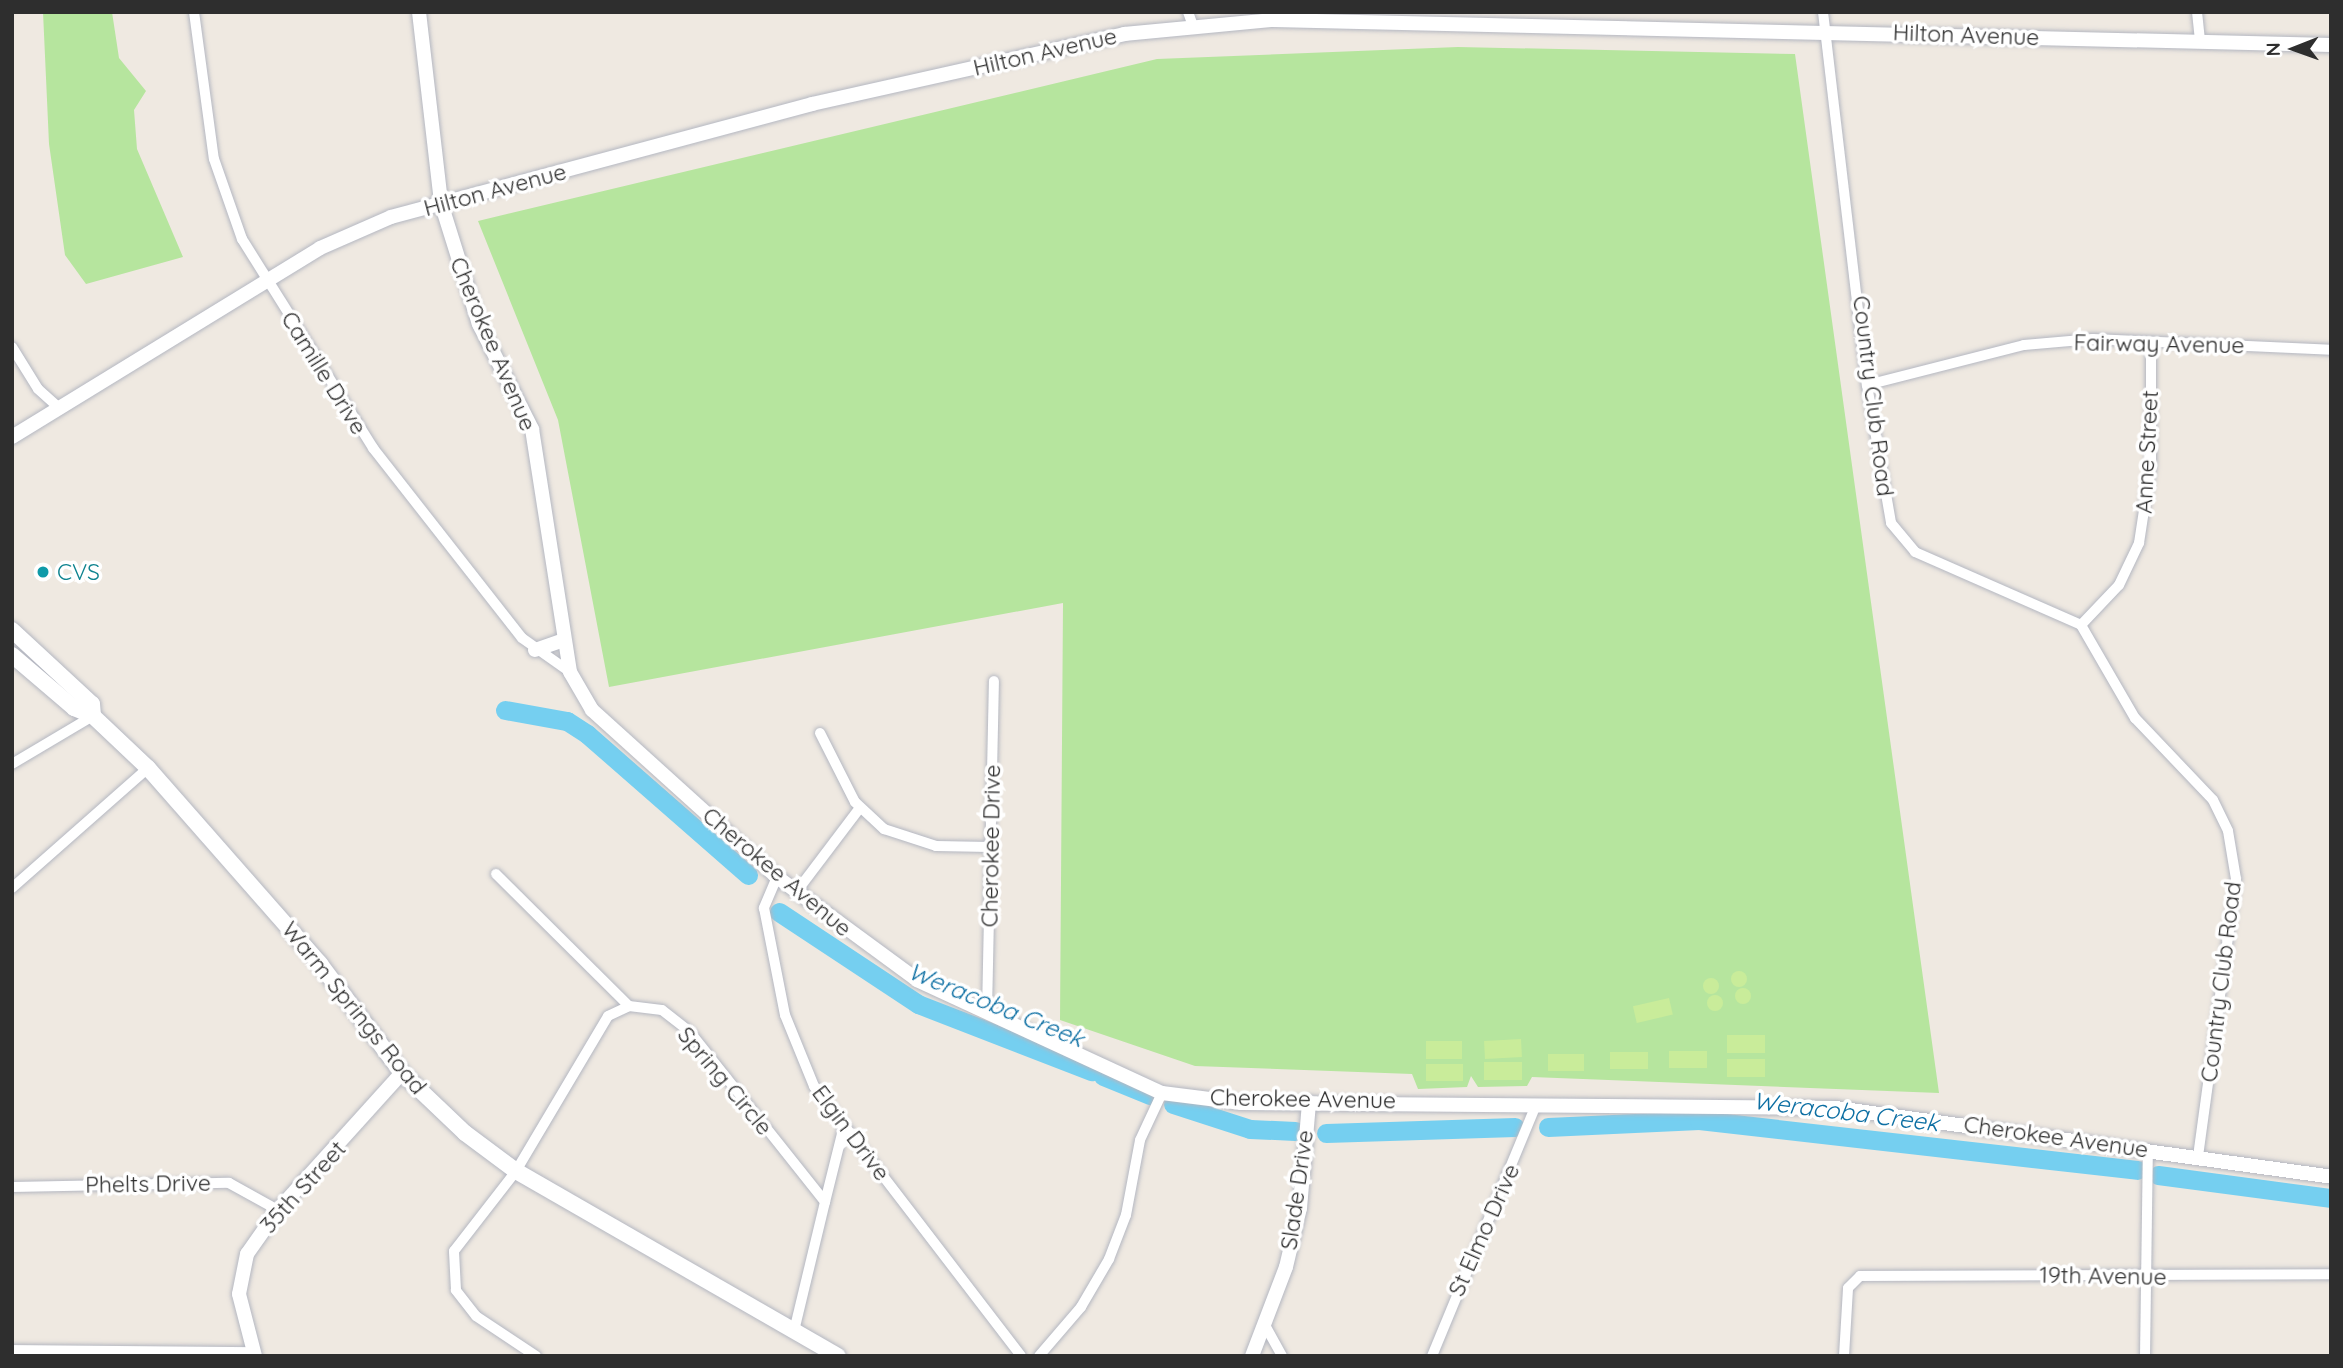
<!DOCTYPE html>
<html>
<head>
<meta charset="utf-8">
<style>
	body { margin:0 }
	#map { position:relative; width:2343px; height:1368px; overflow:hidden; background:#efe9e1; font-family:Quicksand,sans-serif }
	div>[style] { position:absolute }
	.green>* { inset:0; background:#b6e59e }
	.pitch>* { inset:0; background:#c9ec9a; transform-origin:0 0 }
	.round { border-radius:50% }
	.river>* { height:19px; margin:-9.5px; padding:0 9.5px; transform-origin:9.5px; border-radius:9.5px; background:#75cff0 }
	.roads { filter:drop-shadow(0 0 2px #b4b7c1) drop-shadow(0 0 2px #b4b7c1) }
	.minor>* { height:10px; margin:-5px; padding:0 5px; transform-origin:5px; border-radius:5px; background:#fff }
	.tertiary>* { height:14px; margin:-7px; padding:0 7px; transform-origin:7px; border-radius:7px; background:#fff }
	.secondary>* { height:16px; margin:-8px; padding:0 8px; transform-origin:8px; border-radius:8px; background:#fff }
	.dots>* { width:19px; height:19px; translate:-50% -50%; box-sizing:border-box; border:4px solid #fff; border-radius:50% }
	span { translate:-50% -50%; white-space:nowrap; text-align:center; line-height:1.15; -webkit-text-stroke:7px #fff; paint-order:stroke }
	.street-label { font-size:23px; color:#2e2e2e }
	.culture-label { font-size:23px; color:#0d838f }
	.left { translate:0 -50%; text-align:left }
	.water-label { font-size:24px; color:#0d6fa3; font-style:italic }
	.frame { position:absolute; inset:0; border:14px solid #2e2e2e; pointer-events:none }
	.north { position:absolute; left:2259px; top:14px; width:70px; height:70px; -webkit-text-stroke:5px #fff; paint-order:stroke; rotate:269deg; font-size:19px; font-weight:700; line-height:28px; text-align:center; color:#2e2e2e }
	.north::after { content:''; display:block; margin:auto; width:24px; height:32px; background:#2e2e2e; clip-path:polygon(50% 0,100% 100%,50% 72%,0 100%) }
</style>
</head>
<body>
<div id="map">
	<div class="green">
		<i style="clip-path:polygon(43px 12px,112px 12px,119px 58px,146px 91px,134px 110px,137px 149px,183px 257px,86px 284px,65px 255px,49px 144px)"></i>
		<i style="clip-path:polygon(1458px 47px,1795px 54px,1939px 1093px,1532px 1077px,1527px 1086px,1478px 1087px,1471px 1076px,1467px 1087px,1418px 1089px,1412px 1074px,1195px 1066px,1060px 1020px,1063px 603px,609px 687px,558px 420px,478px 221px,1157px 59px)"></i>
	</div>
	<div class="pitch">
		<i class="round" style="left:1731px;top:971px;width:16px;height:16px"></i>
		<i class="round" style="left:1703px;top:978px;width:16px;height:16px"></i>
		<i class="round" style="left:1735px;top:988px;width:16px;height:16px"></i>
		<i class="round" style="left:1707px;top:995px;width:16px;height:16px"></i>
		<i style="left:1669px;top:998px;width:17px;height:37px;rotate:77deg"></i>
		<i style="left:1765px;top:1035px;width:18px;height:38px;rotate:90deg"></i>
		<i style="left:1521px;top:1039px;width:18px;height:37px;rotate:87deg"></i>
		<i style="left:1426px;top:1041px;width:36px;height:18px"></i>
		<i style="left:1707px;top:1051px;width:17px;height:38px;rotate:90deg"></i>
		<i style="left:1648px;top:1052px;width:17px;height:38px;rotate:90deg"></i>
		<i style="left:1548px;top:1054px;width:36px;height:17px"></i>
		<i style="left:1727px;top:1059px;width:38px;height:18px"></i>
		<i style="left:1522px;top:1062px;width:18px;height:38px;rotate:90deg"></i>
		<i style="left:1426px;top:1064px;width:37px;height:17px"></i>
	</div>
	<div class="river">
		<i style="left:505px;top:710px;width:63px;rotate:10.1deg"></i>
		<i style="left:567px;top:721px;width:24px;rotate:33deg"></i>
		<i style="left:587px;top:734px;width:214px;rotate:41.2deg"></i>
		<i style="left:779px;top:912px;width:167px;rotate:33.5deg"></i>
		<i style="left:918px;top:1004px;width:186px;rotate:21.2deg"></i>
		<i style="left:1103px;top:1076px;width:51px;rotate:22deg"></i>
		<i style="left:1173px;top:1104px;width:81px;rotate:18deg"></i>
		<i style="left:1250px;top:1129px;width:45px;rotate:2.5deg"></i>
		<i style="left:1548px;top:1127px;width:151px;rotate:-2.7deg"></i>
		<i style="left:1699px;top:1120px;width:441px;rotate:6.5deg"></i>
		<i style="left:1326px;top:1133px;width:189px;rotate:-1.8deg"></i>
		<i style="left:2158px;top:1175px;width:175px;rotate:7.6deg"></i>
	</div>
	<div class="roads">
		<div class="minor">
			<i style="left:194px;top:12px;width:148px;rotate:82.3deg"></i>
			<i style="left:214px;top:159px;width:85px;rotate:70.7deg"></i>
			<i style="left:242px;top:239px;width:247px;rotate:57.9deg"></i>
			<i style="left:373px;top:448px;width:241px;rotate:51.9deg"></i>
			<i style="left:522px;top:638px;width:59px;rotate:35.3deg"></i>
			<i style="left:1188px;top:12px;width:12px;rotate:70deg"></i>
			<i style="left:1823px;top:12px;width:376px;rotate:83.3deg"></i>
			<i style="left:1867px;top:385px;width:140px;rotate:80.1deg"></i>
			<i style="left:1891px;top:523px;width:38px;rotate:50deg"></i>
			<i style="left:1915px;top:552px;width:181px;rotate:23.7deg"></i>
			<i style="left:2081px;top:625px;width:108px;rotate:59.9deg"></i>
			<i style="left:2135px;top:718px;width:113px;rotate:46.4deg"></i>
			<i style="left:2213px;top:800px;width:34px;rotate:64deg"></i>
			<i style="left:2228px;top:831px;width:49px;rotate:80.5deg"></i>
			<i style="left:2236px;top:879px;width:281px;rotate:97.8deg"></i>
			<i style="left:2197px;top:12px;width:28px;rotate:84deg"></i>
			<i style="left:12px;top:347px;width:49px;rotate:58.2deg"></i>
			<i style="left:38px;top:389px;width:30px;rotate:42deg"></i>
			<i style="left:1867px;top:385px;width:162px;rotate:-14.3deg"></i>
			<i style="left:2024px;top:345px;width:69px;rotate:-5deg"></i>
			<i style="left:2093px;top:339px;width:238px;rotate:2.6deg"></i>
			<i style="left:2081px;top:625px;width:55px;rotate:-46.5deg"></i>
			<i style="left:2119px;top:585px;width:47px;rotate:-64.5deg"></i>
			<i style="left:2139px;top:543px;width:79px;rotate:-81.3deg"></i>
			<i style="left:2151px;top:465px;width:122px;rotate:-90deg"></i>
			<i style="left:820px;top:733px;width:77px;rotate:63.1deg"></i>
			<i style="left:855px;top:802px;width:40px;rotate:43deg"></i>
			<i style="left:884px;top:829px;width:55px;rotate:18.1deg"></i>
			<i style="left:936px;top:846px;width:54px;rotate:1.1deg"></i>
			<i style="left:12px;top:764px;width:94px;rotate:-30.7deg"></i>
			<i style="left:496px;top:874px;width:187px;rotate:44.8deg"></i>
			<i style="left:777px;top:877px;width:34px;rotate:113deg"></i>
			<i style="left:764px;top:908px;width:109px;rotate:78.9deg"></i>
			<i style="left:785px;top:1015px;width:77px;rotate:67.8deg"></i>
			<i style="left:814px;top:1086px;width:340px;rotate:52.5deg"></i>
			<i style="left:12px;top:888px;width:181px;rotate:-41.4deg"></i>
			<i style="left:797px;top:891px;width:103px;rotate:-52.9deg"></i>
			<i style="left:987px;top:1012px;width:331px;rotate:-88.8deg"></i>
			<i style="left:12px;top:1187px;width:217px;rotate:-1.1deg"></i>
			<i style="left:229px;top:1183px;width:56px;rotate:28.9deg"></i>
			<i style="left:825px;top:1202px;width:78px;rotate:-76deg"></i>
			<i style="left:1266px;top:1327px;width:33px;rotate:61deg"></i>
			<i style="left:12px;top:1350px;width:241px;rotate:0.5deg"></i>
			<i style="left:536px;top:1356px;width:72px;rotate:-146.3deg"></i>
			<i style="left:476px;top:1316px;width:33px;rotate:-128deg"></i>
			<i style="left:456px;top:1290px;width:39px;rotate:-93deg"></i>
			<i style="left:454px;top:1251px;width:101px;rotate:-52.2deg"></i>
			<i style="left:516px;top:1171px;width:180px;rotate:-59.3deg"></i>
			<i style="left:608px;top:1016px;width:23px;rotate:-25deg"></i>
			<i style="left:629px;top:1006px;width:33px;rotate:7deg"></i>
			<i style="left:662px;top:1010px;width:36px;rotate:38deg"></i>
			<i style="left:690px;top:1032px;width:217px;rotate:51.5deg"></i>
			<i style="left:825px;top:1202px;width:133px;rotate:103.5deg"></i>
			<i style="left:1039px;top:1356px;width:65px;rotate:-49.4deg"></i>
			<i style="left:1081px;top:1307px;width:56px;rotate:-59.7deg"></i>
			<i style="left:1109px;top:1259px;width:47px;rotate:-68.9deg"></i>
			<i style="left:1126px;top:1215px;width:76px;rotate:-79.4deg"></i>
			<i style="left:1140px;top:1140px;width:52px;rotate:-64.9deg"></i>
			<i style="left:1432px;top:1356px;width:272px;rotate:-67.5deg"></i>
			<i style="left:1844px;top:1356px;width:68px;rotate:-86.6deg"></i>
			<i style="left:1848px;top:1288px;width:17px;rotate:-45deg"></i>
			<i style="left:1860px;top:1276px;width:471px;rotate:-0.2deg"></i>
			<i style="left:2145px;top:1356px;width:206px;rotate:-89.2deg"></i>
		</div>
		<div class="tertiary">
			<i style="left:419px;top:12px;width:192px;rotate:83.4deg"></i>
			<i style="left:441px;top:203px;width:127px;rotate:72.6deg"></i>
			<i style="left:479px;top:324px;width:118px;rotate:63.2deg"></i>
			<i style="left:532px;top:429px;width:246px;rotate:81.1deg"></i>
			<i style="left:570px;top:672px;width:44px;rotate:59.9deg"></i>
			<i style="left:592px;top:710px;width:249px;rotate:42.1deg"></i>
			<i style="left:777px;top:877px;width:174px;rotate:36.3deg"></i>
			<i style="left:917px;top:980px;width:270px;rotate:24.8deg"></i>
			<i style="left:1162px;top:1093px;width:80px;rotate:7.2deg"></i>
			<i style="left:1241px;top:1103px;width:595px;rotate:0.48deg"></i>
			<i style="left:1836px;top:1108px;width:500px;rotate:7.9deg"></i>
			<i style="left:12px;top:437px;width:361px;rotate:-31.5deg"></i>
			<i style="left:320px;top:248px;width:77px;rotate:-23.6deg"></i>
			<i style="left:391px;top:217px;width:436px;rotate:-15deg"></i>
			<i style="left:812px;top:104px;width:320px;rotate:-12.6deg"></i>
			<i style="left:1124px;top:34px;width:150px;rotate:-5.4deg"></i>
			<i style="left:1273px;top:20px;width:1058px;rotate:1.35deg"></i>
			<i style="left:535px;top:650px;width:31px;rotate:-19deg"></i>
			<i style="left:255px;top:1356px;width:64px;rotate:-104.5deg"></i>
			<i style="left:239px;top:1294px;width:41px;rotate:-78.7deg"></i>
			<i style="left:247px;top:1254px;width:54px;rotate:-54.8deg"></i>
			<i style="left:278px;top:1210px;width:185px;rotate:-47.9deg"></i>
			<i style="left:1252px;top:1356px;width:95px;rotate:-69.1deg"></i>
			<i style="left:1286px;top:1267px;width:61px;rotate:-76.7deg"></i>
			<i style="left:1300px;top:1208px;width:106px;rotate:-85.1deg"></i>
		</div>
		<div class="secondary">
			<i style="left:12px;top:630px;width:109px;rotate:42.8deg"></i>
			<i style="left:92px;top:704px;width:12px;rotate:85deg"></i>
			<i style="left:12px;top:655px;width:82px;rotate:40.5deg"></i>
			<i style="left:74px;top:708px;width:21px;rotate:23deg"></i>
			<i style="left:93px;top:716px;width:76px;rotate:43.4deg"></i>
			<i style="left:148px;top:768px;width:261px;rotate:48.7deg"></i>
			<i style="left:320px;top:964px;width:136px;rotate:53deg"></i>
			<i style="left:402px;top:1073px;width:87px;rotate:43.6deg"></i>
			<i style="left:465px;top:1133px;width:64px;rotate:36.7deg"></i>
			<i style="left:516px;top:1171px;width:371px;rotate:29.9deg"></i>
		</div>
	</div>
	<div class="dots">
		<i style="left:43px;top:572px;background:#0f9aa8"></i>
	</div>
	<div class="street-label">
		<span style="left:1966px;top:35px;rotate:2deg">Hilton Avenue</span>
		<span style="left:1045px;top:52px;rotate:-13deg">Hilton Avenue</span>
		<span style="left:495px;top:190px;rotate:-15deg">Hilton Avenue</span>
		<span style="left:493px;top:344px;rotate:67deg">Cherokee Avenue</span>
		<span style="left:2159px;top:344px;rotate:1deg">Fairway Avenue</span>
		<span style="left:324px;top:373px;rotate:58deg">Camille Drive</span>
		<span style="left:1873px;top:396px;rotate:83deg">Country Club Road</span>
		<span style="left:2147px;top:452px;rotate:-87deg">Anne Street</span>
		<span style="left:991px;top:846px;rotate:-89deg">Cherokee Drive</span>
		<span style="left:777px;top:872px;rotate:40deg">Cherokee Avenue</span>
		<span style="left:2221px;top:982px;rotate:-83deg">Country Club Road</span>
		<span style="left:354px;top:1008px;rotate:51deg">Warm Springs Road</span>
		<span style="left:725px;top:1081px;rotate:50deg">Spring Circle</span>
		<span style="left:1303px;top:1099px;rotate:1deg">Cherokee Avenue</span>
		<span style="left:851px;top:1133px;rotate:53deg">Elgin Drive</span>
		<span style="left:2056px;top:1137px;rotate:8deg">Cherokee Avenue</span>
		<span style="left:148px;top:1184px;rotate:-1deg">Phelts Drive</span>
		<span style="left:303px;top:1187px;rotate:-48deg">35th Street</span>
		<span style="left:1297px;top:1190px;rotate:-82deg">Slade Drive</span>
		<span style="left:1484px;top:1230px;rotate:-66deg">St Elmo Drive</span>
		<span style="left:2103px;top:1276px;rotate:1deg">19th Avenue</span>
	</div>
	<div class="culture-label">
		<span class="left" style="left:57px;top:572px">CVS</span>
	</div>
	<div class="water-label">
		<span style="left:996px;top:1005px;rotate:22deg">Weracoba Creek</span>
		<span style="left:1846px;top:1112px;rotate:7deg">Weracoba Creek</span>
	</div>
	<div class="frame"></div>
	<div class="north">N</div>
</div>
</body>
</html>
